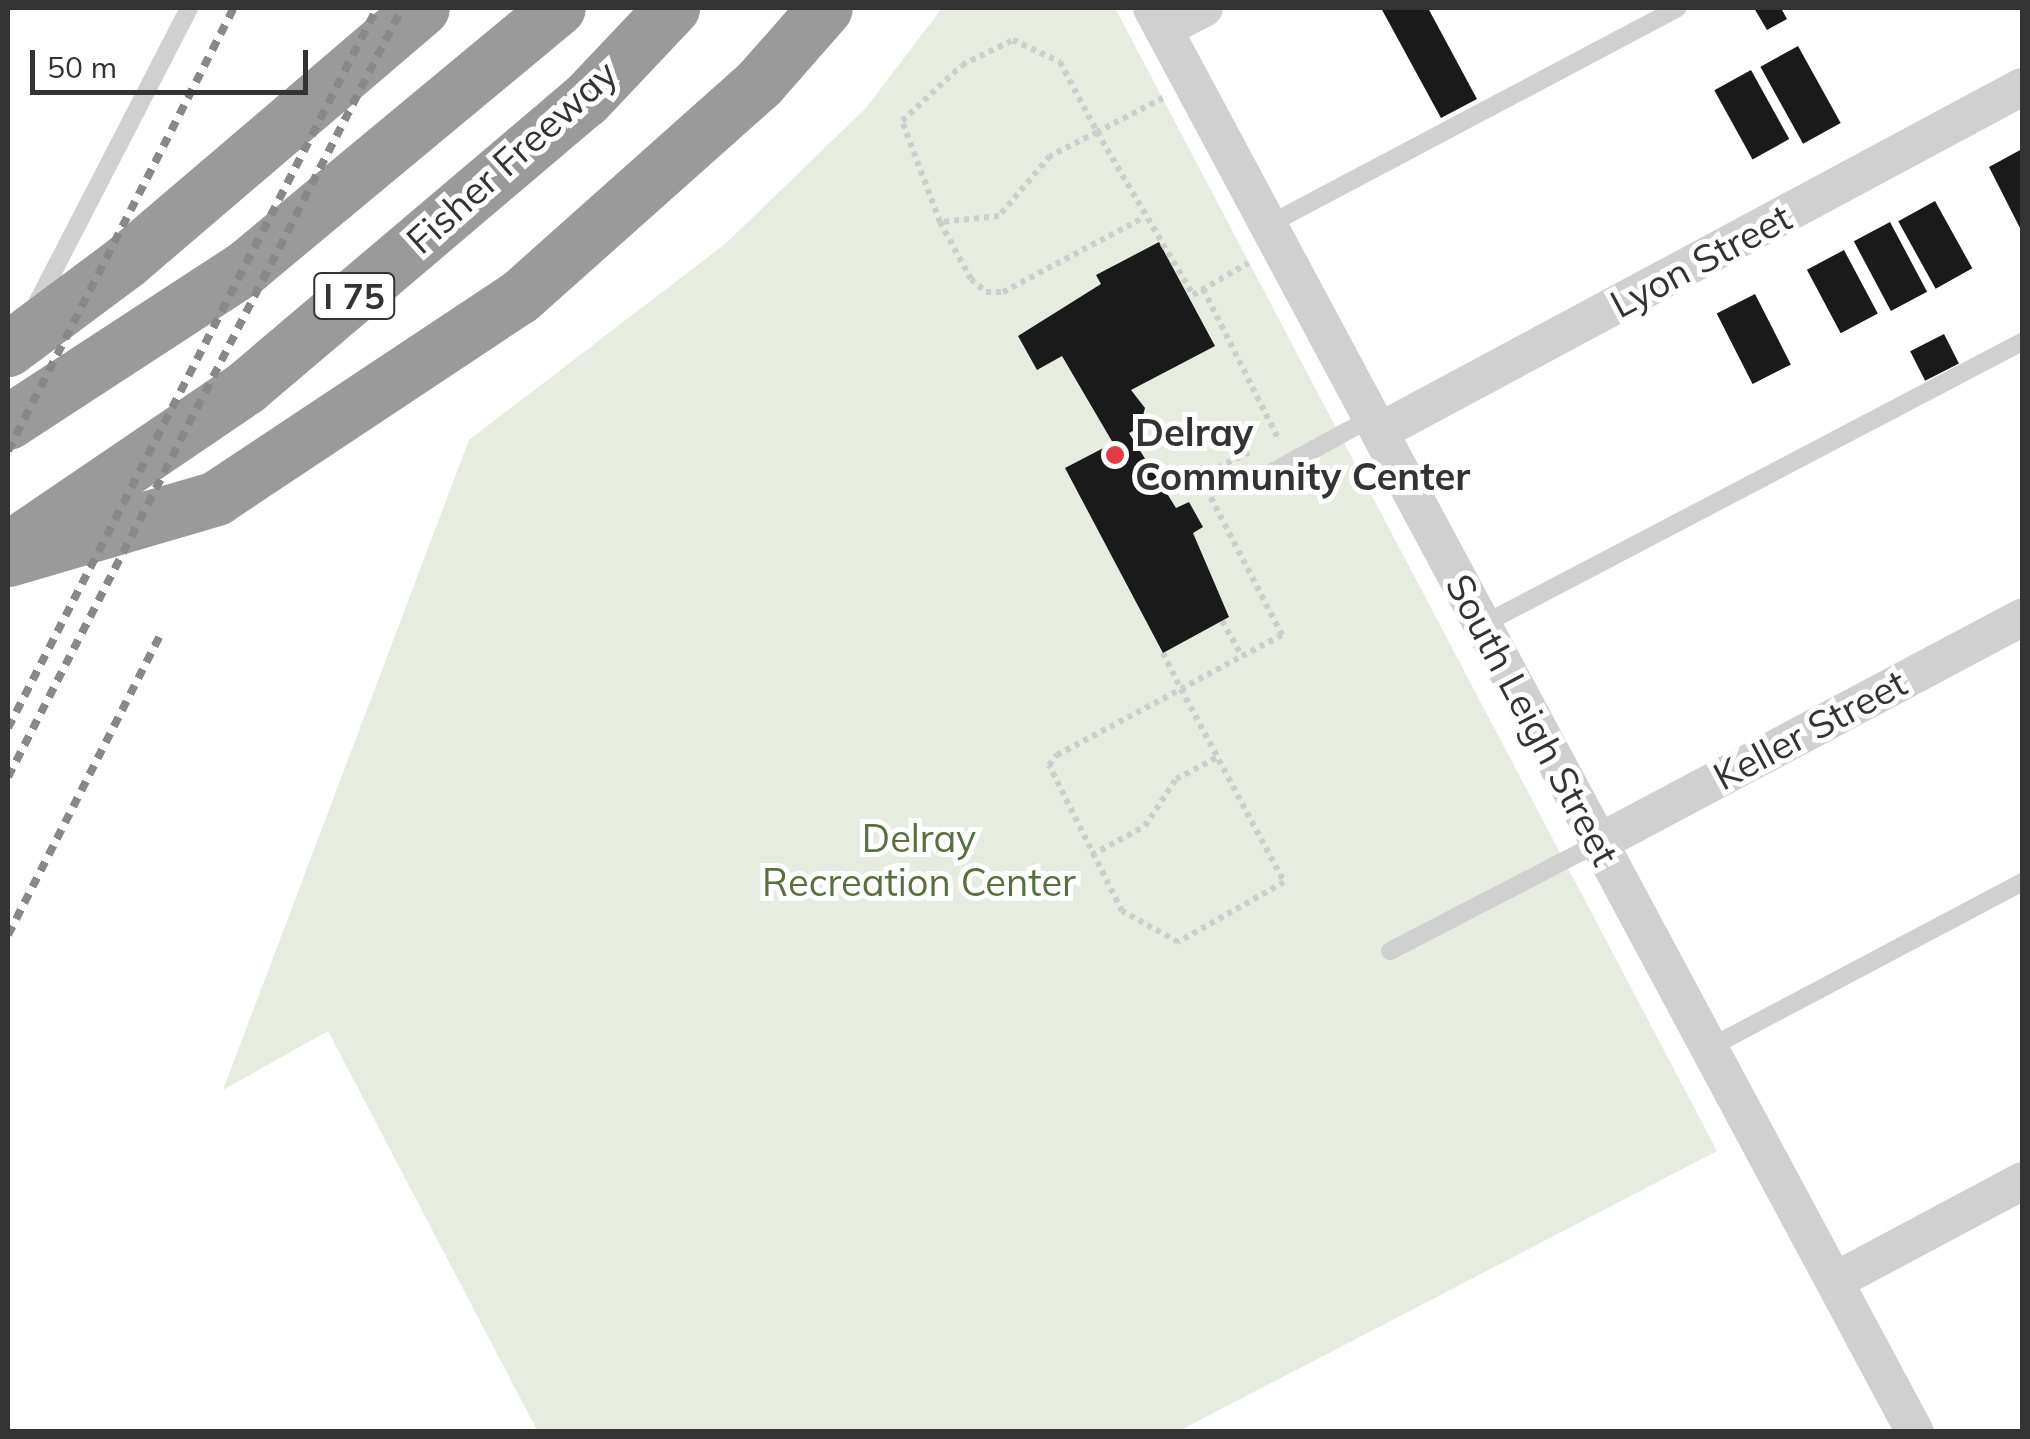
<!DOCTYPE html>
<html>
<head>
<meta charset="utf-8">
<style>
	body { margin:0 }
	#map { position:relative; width:2030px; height:1439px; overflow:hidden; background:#fff; font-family:Mulish,sans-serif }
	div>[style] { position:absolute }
	.green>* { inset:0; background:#e6ecdf }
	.building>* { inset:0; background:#1a1a1a; transform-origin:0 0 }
	.path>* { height:6px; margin-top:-3px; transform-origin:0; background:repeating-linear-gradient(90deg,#cdcdcd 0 5px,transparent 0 10px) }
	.service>* { height:18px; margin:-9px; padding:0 9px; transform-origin:9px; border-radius:9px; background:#d0d0d0 }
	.minor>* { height:38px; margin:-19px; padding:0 19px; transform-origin:19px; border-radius:19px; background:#d0d0d0 }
	.motorway>* { height:55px; margin:-27.5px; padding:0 27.5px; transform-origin:27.5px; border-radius:27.5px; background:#9a9a9a }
	.rail>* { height:8px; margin-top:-4px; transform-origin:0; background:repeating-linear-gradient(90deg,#888 0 10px,transparent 0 18px) }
	.dots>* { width:28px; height:28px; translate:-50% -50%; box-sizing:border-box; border:5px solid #fff; border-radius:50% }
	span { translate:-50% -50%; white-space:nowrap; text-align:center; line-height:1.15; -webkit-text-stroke:10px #fff; paint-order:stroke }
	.shield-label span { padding:2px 8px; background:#fff; border:2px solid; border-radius:8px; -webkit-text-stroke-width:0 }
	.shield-label { font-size:35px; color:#333; font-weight:700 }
	.street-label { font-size:38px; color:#333 }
	.poi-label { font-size:38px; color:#333; font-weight:700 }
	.left { translate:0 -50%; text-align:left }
	.park-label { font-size:38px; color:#56703f }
	.frame { position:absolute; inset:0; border:10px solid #333; pointer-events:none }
	.scale { position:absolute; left:30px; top:50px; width:278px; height:45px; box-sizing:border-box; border:5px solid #333; border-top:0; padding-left:12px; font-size:30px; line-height:35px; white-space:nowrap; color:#333; -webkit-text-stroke:8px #fff; paint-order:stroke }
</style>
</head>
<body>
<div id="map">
	<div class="green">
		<i style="clip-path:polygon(942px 8px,1115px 8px,1717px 1151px,1179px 1431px,538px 1432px,328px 1031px,223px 1090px,469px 440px,725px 244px,866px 108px)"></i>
	</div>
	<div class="building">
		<i style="clip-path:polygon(1381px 8px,1428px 8px,1477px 99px,1441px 118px)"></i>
		<i style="clip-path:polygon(1754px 8px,1781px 8px,1787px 19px,1767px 30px)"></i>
		<i style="left:1798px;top:46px;width:88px;height:43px;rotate:61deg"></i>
		<i style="left:1751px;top:70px;width:79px;height:42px;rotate:61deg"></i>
		<i style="clip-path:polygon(2022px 149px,2022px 232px,1989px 167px)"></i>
		<i style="left:1935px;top:201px;width:77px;height:42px;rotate:61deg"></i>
		<i style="left:1890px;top:222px;width:79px;height:41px;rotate:62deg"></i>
		<i style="clip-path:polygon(1159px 242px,1215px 346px,1131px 390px,1145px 408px,1140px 427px,1129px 433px,1176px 508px,1189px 502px,1203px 527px,1193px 533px,1229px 617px,1163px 653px,1065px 468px,1113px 443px,1062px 356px,1037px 370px,1018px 336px,1101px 284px,1096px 275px)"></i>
		<i style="left:1844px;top:250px;width:72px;height:42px;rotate:62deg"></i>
		<i style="left:1755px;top:294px;width:79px;height:43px;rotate:63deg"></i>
		<i style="left:1944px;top:334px;width:33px;height:38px;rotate:63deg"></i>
	</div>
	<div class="path">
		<i style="left:1013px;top:40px;width:52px;rotate:25.1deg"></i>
		<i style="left:1060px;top:62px;width:79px;rotate:62.1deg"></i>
		<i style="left:1097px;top:132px;width:53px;rotate:152.9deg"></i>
		<i style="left:1050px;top:156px;width:79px;rotate:130.4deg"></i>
		<i style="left:999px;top:216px;width:59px;rotate:174.2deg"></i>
		<i style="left:940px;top:222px;width:108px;rotate:-110.6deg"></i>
		<i style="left:902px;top:121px;width:82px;rotate:-43deg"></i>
		<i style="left:962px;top:65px;width:57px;rotate:-26.1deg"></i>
		<i style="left:1163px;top:98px;width:74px;rotate:152.7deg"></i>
		<i style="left:1097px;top:132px;width:189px;rotate:59.5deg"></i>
		<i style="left:1193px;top:295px;width:64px;rotate:-30.2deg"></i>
		<i style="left:940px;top:222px;width:65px;rotate:61.5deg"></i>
		<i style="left:971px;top:279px;width:20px;rotate:41deg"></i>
		<i style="left:986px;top:292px;width:17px"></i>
		<i style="left:1003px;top:292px;width:158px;rotate:-27.9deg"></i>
		<i style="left:1203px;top:289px;width:165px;rotate:63.3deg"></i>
		<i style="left:1222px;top:621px;width:40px;rotate:60.3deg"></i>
		<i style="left:1163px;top:653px;width:40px;rotate:63.4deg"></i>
		<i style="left:1181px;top:689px;width:219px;rotate:61.9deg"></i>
		<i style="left:1284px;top:882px;width:122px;rotate:150.5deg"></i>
		<i style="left:1178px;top:942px;width:64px;rotate:-151deg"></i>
		<i style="left:1122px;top:911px;width:163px;rotate:-116.6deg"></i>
		<i style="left:1049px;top:765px;width:13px;rotate:-51deg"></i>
		<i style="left:1057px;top:755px;width:140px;rotate:-28deg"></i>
		<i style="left:1181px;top:689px;width:69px;rotate:-28.4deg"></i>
		<i style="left:1242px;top:656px;width:45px;rotate:-27.7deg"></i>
		<i style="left:1282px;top:635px;width:178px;rotate:-117.4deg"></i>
		<i style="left:1200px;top:477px;width:55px;rotate:-27deg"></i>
		<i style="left:1092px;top:855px;width:60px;rotate:-28.7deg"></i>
		<i style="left:1145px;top:826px;width:56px;rotate:-56.6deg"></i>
		<i style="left:1176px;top:779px;width:47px;rotate:-27.6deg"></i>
	</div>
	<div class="service">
		<i style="left:1268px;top:225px;width:463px;rotate:-27.9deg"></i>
		<i style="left:36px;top:305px;width:334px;rotate:-62.7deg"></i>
		<i style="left:1267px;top:475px;width:119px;rotate:-28.7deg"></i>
		<i style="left:1482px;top:625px;width:610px;rotate:-27.66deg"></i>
		<i style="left:1390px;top:951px;width:234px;rotate:-27.4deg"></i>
		<i style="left:1707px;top:1049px;width:357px;rotate:-27.9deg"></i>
	</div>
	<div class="minor">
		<i style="left:1152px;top:8px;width:1616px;rotate:61.82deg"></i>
		<i style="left:1163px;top:29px;width:46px;rotate:-27.1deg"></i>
		<i style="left:1379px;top:432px;width:730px;rotate:-28.22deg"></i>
		<i style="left:1598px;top:843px;width:480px;rotate:-28deg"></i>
		<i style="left:1835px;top:1281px;width:212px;rotate:-28.1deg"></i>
	</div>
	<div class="motorway">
		<i style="left:8px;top:349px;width:147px;rotate:-36.7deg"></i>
		<i style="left:126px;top:261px;width:389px;rotate:-40.5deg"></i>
		<i style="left:8px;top:422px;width:285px;rotate:-33.1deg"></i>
		<i style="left:247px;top:266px;width:404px;rotate:-39.7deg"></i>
		<i style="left:27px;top:536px;width:265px;rotate:-34.2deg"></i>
		<i style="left:246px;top:387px;width:444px;rotate:-40.3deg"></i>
		<i style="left:585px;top:100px;width:127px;rotate:-46.6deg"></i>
		<i style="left:8px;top:559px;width:217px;rotate:-16.3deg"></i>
		<i style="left:216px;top:498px;width:364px;rotate:-33.6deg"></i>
		<i style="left:519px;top:297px;width:323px;rotate:-41.7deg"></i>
		<i style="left:760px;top:82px;width:98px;rotate:-48.7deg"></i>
	</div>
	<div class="rail">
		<i style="left:8px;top:451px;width:497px;rotate:-63deg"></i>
		<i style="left:8px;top:728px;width:809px;rotate:-62.86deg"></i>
		<i style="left:8px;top:777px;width:864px;rotate:-62.87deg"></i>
		<i style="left:8px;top:935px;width:335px;rotate:-63.1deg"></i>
	</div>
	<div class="dots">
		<i style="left:1115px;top:455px;background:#e63946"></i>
	</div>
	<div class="shield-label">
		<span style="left:354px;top:296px">I 75</span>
	</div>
	<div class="street-label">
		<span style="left:512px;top:157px;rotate:-42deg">Fisher Freeway</span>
		<span style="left:1701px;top:261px;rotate:-28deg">Lyon Street</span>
		<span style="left:1532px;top:720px;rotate:62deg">South Leigh Street</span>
		<span style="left:1810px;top:730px;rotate:-28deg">Keller Street</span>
	</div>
	<div class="poi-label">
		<span class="left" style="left:1135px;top:455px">Delray<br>Community Center</span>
	</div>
	<div class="park-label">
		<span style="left:919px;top:861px">Delray<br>Recreation Center</span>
	</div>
	<div class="frame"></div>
	<div class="scale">50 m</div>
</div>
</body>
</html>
